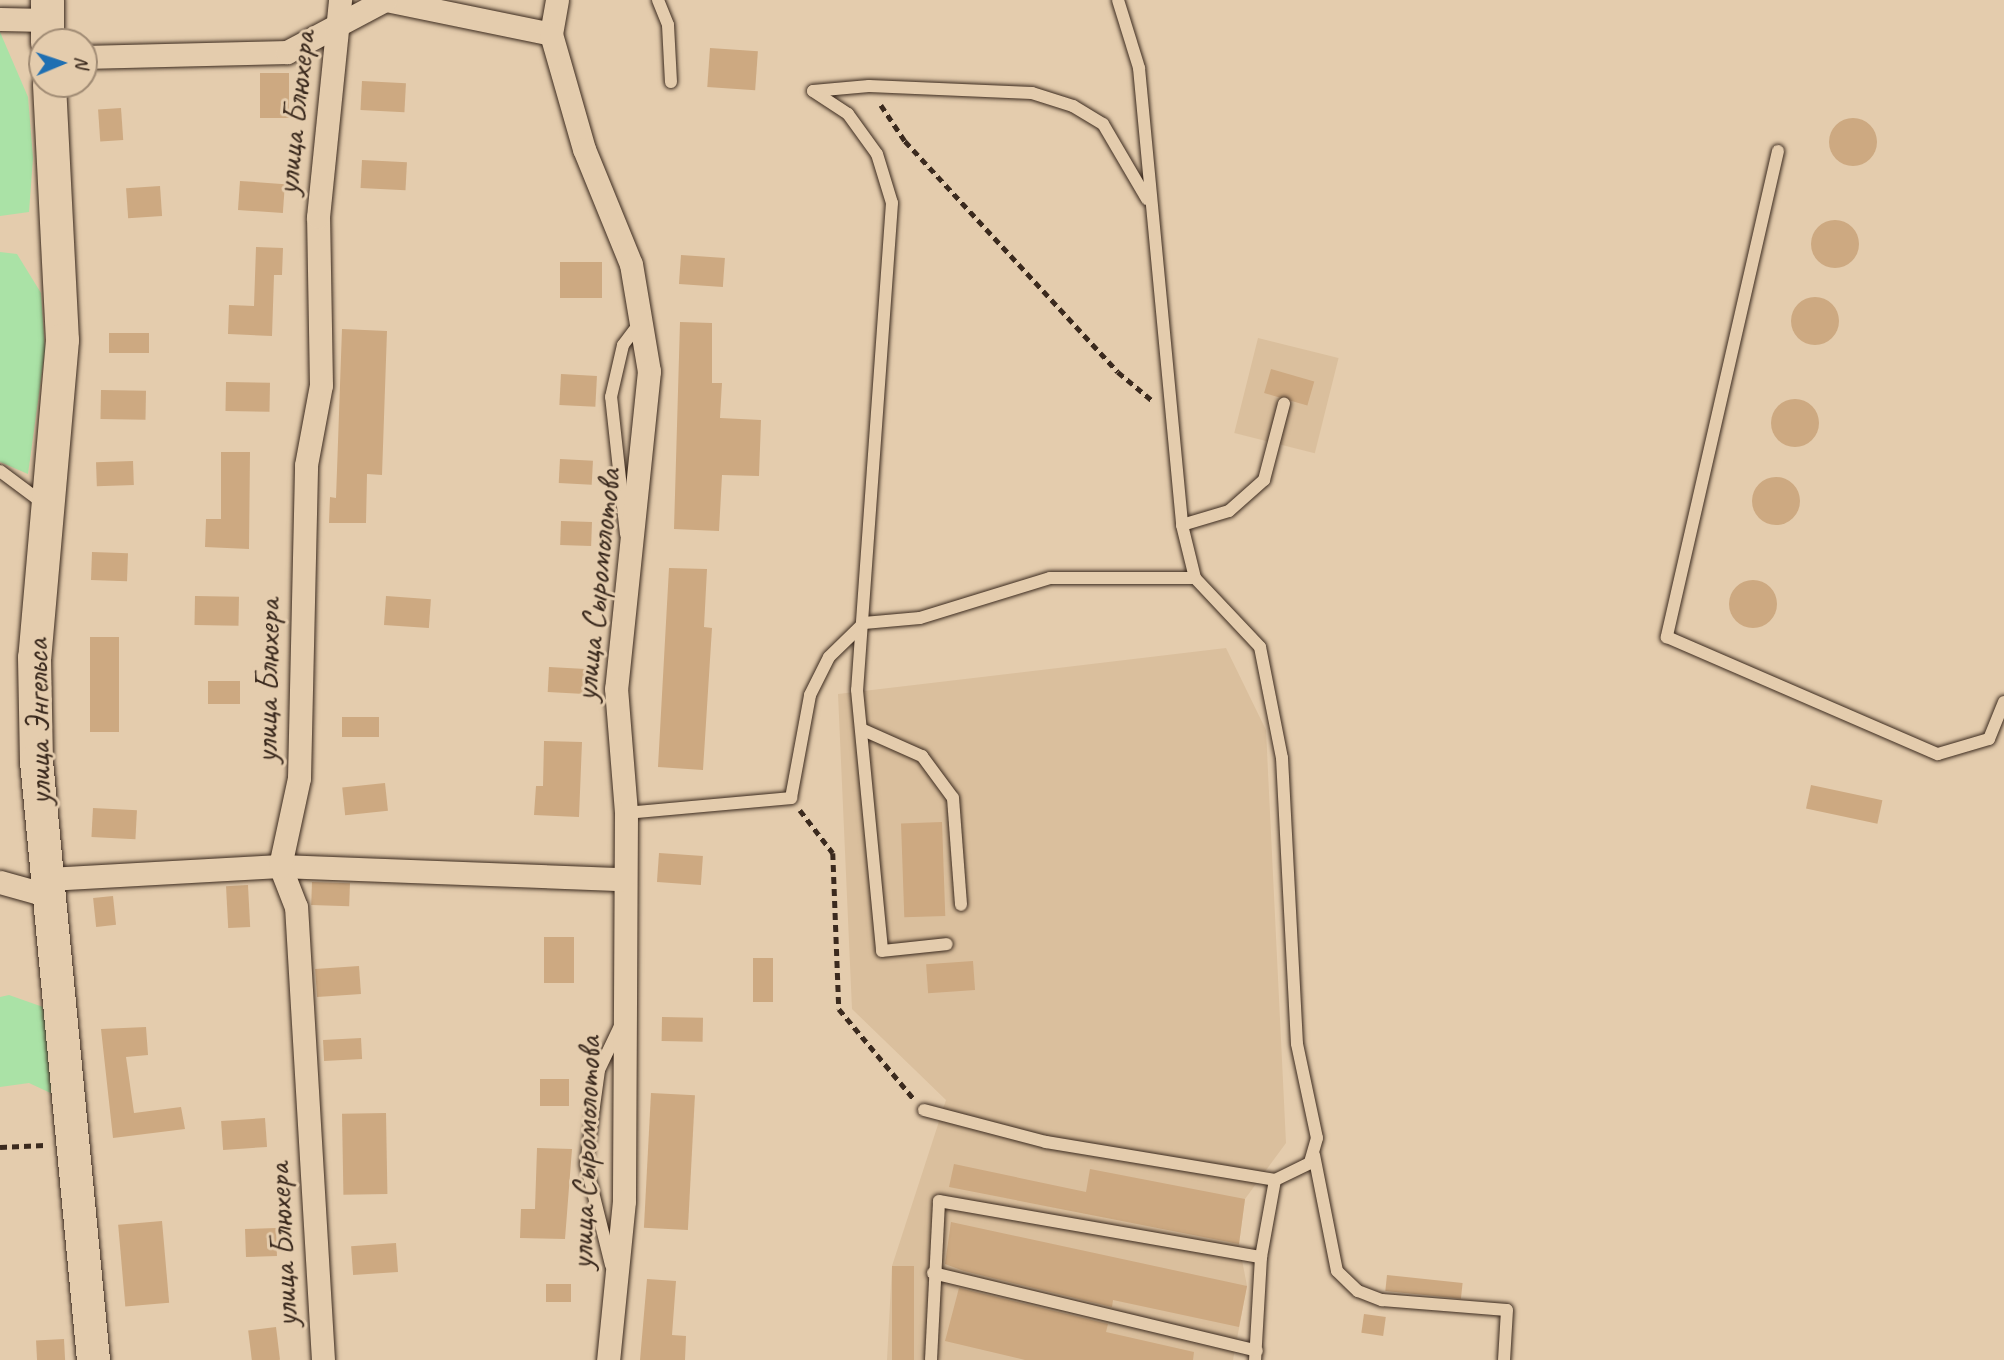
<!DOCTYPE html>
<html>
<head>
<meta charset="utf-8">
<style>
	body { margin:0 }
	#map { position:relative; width:2004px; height:1360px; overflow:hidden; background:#e4ccad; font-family:Caveat,sans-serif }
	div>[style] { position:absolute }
	.built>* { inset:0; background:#dabf9d; transform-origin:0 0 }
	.green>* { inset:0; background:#aae2a6 }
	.building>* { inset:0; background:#cda981; transform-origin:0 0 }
	.round { border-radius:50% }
	.path>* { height:4.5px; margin-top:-2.25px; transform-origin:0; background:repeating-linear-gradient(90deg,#3b2a1e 0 7px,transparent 0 12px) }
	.roads { filter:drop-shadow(0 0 2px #3b2a1e) drop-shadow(0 0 2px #3b2a1e) }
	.lane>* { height:12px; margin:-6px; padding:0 6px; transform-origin:6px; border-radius:6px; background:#e4ccad }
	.street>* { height:23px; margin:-11.5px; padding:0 11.5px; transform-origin:11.5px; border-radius:11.5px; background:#e4ccad }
	.secondary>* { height:33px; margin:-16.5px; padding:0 16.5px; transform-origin:16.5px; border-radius:16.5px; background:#e4ccad }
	span { translate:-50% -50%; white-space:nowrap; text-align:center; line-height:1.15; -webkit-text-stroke:6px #e4ccad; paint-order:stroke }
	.street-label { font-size:33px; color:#3b2a1e }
	.north { position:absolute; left:28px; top:28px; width:70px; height:70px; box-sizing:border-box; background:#e4ccad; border:2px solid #a08b74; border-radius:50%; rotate:88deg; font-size:19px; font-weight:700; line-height:28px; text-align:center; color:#3b2a1e }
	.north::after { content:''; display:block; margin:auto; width:24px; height:32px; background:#1f6fb2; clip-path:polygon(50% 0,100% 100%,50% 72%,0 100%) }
</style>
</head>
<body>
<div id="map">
	<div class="built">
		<i style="left:1258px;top:338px;width:83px;height:98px;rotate:14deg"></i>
		<i style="clip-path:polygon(1226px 648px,1266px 730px,1286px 1143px,1245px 1199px,1239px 1244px,1247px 1286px,1233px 1360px,887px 1360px,892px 1266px,946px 1100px,852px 1009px,838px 694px)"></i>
	</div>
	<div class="green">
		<i style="clip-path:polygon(0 32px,28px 97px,33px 158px,29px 212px,0 216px)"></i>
		<i style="clip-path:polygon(0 252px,17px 254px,41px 293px,45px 350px,28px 474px,0 462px)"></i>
		<i style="clip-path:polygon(9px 995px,43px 1007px,57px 1096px,29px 1083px,0 1087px,0 997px)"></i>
	</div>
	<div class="building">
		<i style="left:710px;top:48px;width:48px;height:39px;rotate:4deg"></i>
		<i style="left:260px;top:73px;width:29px;height:45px"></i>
		<i style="left:362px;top:81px;width:44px;height:29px;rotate:3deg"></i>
		<i style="left:121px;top:108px;width:32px;height:23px;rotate:86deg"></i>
		<i class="round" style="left:1829px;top:118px;width:48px;height:48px"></i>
		<i style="left:362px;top:160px;width:45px;height:28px;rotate:3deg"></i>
		<i style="left:240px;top:181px;width:45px;height:29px;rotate:4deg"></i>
		<i style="left:160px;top:186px;width:30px;height:34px;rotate:86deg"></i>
		<i class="round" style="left:1811px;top:220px;width:48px;height:48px"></i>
		<i style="clip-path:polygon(256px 247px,283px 248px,282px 275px,274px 275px,272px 336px,228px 334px,229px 305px,254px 306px)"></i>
		<i style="left:681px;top:255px;width:44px;height:29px;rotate:4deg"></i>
		<i style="left:560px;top:262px;width:42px;height:36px"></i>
		<i class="round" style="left:1791px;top:297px;width:48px;height:48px"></i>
		<i style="clip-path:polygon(680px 322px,712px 323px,712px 383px,722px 383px,720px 418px,761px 420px,759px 476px,722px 475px,719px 531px,674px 529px)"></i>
		<i style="clip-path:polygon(342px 329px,387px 331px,382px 475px,367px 474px,366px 523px,329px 523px,330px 497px,336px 498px)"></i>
		<i style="left:149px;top:333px;width:20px;height:40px;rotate:90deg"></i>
		<i style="left:1271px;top:369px;width:45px;height:25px;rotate:16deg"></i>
		<i style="left:561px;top:374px;width:36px;height:31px;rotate:3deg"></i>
		<i style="left:226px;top:382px;width:44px;height:29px;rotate:1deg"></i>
		<i style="left:101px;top:390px;width:45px;height:29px;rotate:1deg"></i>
		<i class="round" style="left:1771px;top:399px;width:48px;height:48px"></i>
		<i style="clip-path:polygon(221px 452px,250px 452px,249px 549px,205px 547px,206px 519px,221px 519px)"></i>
		<i style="left:560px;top:459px;width:33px;height:24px;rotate:3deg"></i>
		<i style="left:133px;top:461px;width:24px;height:37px;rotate:88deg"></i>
		<i class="round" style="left:1752px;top:477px;width:48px;height:48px"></i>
		<i style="left:561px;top:521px;width:31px;height:24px;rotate:2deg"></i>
		<i style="left:92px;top:552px;width:36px;height:28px;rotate:2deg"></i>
		<i style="clip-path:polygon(669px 568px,707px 569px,704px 627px,712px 628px,703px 770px,658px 767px)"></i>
		<i class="round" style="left:1729px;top:580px;width:48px;height:48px"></i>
		<i style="left:195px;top:596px;width:44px;height:29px;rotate:1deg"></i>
		<i style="left:386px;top:596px;width:45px;height:29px;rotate:4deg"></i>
		<i style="left:90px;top:637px;width:29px;height:95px"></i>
		<i style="left:549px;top:667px;width:37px;height:25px;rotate:3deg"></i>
		<i style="left:208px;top:681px;width:32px;height:23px"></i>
		<i style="left:379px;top:717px;width:20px;height:37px;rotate:90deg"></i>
		<i style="clip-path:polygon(544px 741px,582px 742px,579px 817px,534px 815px,536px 786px,543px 786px)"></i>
		<i style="left:385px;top:783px;width:28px;height:43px;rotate:84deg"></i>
		<i style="left:1811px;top:785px;width:73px;height:24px;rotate:12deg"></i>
		<i style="left:93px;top:808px;width:44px;height:29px;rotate:3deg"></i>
		<i style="left:942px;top:822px;width:94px;height:41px;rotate:88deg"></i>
		<i style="left:659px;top:853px;width:44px;height:29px;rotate:4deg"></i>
		<i style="left:312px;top:882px;width:38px;height:23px;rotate:2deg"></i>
		<i style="left:248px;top:885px;width:42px;height:22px;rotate:87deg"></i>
		<i style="left:113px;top:896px;width:29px;height:20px;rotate:84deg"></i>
		<i style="left:544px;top:937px;width:30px;height:46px"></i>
		<i style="left:753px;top:958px;width:20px;height:44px"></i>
		<i style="left:973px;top:961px;width:29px;height:47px;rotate:86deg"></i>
		<i style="left:359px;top:966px;width:28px;height:44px;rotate:86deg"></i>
		<i style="left:662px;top:1017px;width:41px;height:24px;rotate:1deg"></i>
		<i style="clip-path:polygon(146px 1027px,148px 1055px,126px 1057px,134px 1113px,181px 1107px,185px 1129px,113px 1138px,101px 1029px)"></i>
		<i style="left:361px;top:1038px;width:21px;height:38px;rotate:87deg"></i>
		<i style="left:540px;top:1079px;width:29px;height:27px"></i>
		<i style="left:651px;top:1093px;width:44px;height:135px;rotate:3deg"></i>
		<i style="left:386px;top:1113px;width:81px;height:44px;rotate:89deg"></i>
		<i style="left:265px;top:1118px;width:29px;height:44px;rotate:86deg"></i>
		<i style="clip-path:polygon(537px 1148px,572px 1149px,565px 1239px,520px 1238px,521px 1209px,535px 1209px)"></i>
		<i style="clip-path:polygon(954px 1164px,1086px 1192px,1090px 1169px,1245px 1199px,1239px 1244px,949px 1187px)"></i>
		<i style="left:162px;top:1221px;width:82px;height:44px;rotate:85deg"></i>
		<i style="clip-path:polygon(951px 1222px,1247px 1286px,1239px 1327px,1113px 1300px,1112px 1307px,964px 1271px,945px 1264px)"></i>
		<i style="left:276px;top:1228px;width:28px;height:31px;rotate:88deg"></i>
		<i style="left:396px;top:1243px;width:29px;height:45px;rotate:86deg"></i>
		<i style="left:892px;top:1266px;width:22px;height:94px"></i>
		<i style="left:1387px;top:1275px;width:76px;height:16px;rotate:6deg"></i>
		<i style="clip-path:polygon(647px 1279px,676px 1281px,672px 1335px,686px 1336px,685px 1360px,640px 1360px)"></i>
		<i style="left:546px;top:1284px;width:25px;height:18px"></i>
		<i style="clip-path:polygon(959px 1288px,1108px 1324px,1106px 1332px,1194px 1352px,1193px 1360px,1025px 1360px,945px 1341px)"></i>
		<i style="left:1364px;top:1314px;width:22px;height:19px;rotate:8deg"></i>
		<i style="left:276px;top:1327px;width:33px;height:28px;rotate:83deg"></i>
		<i style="left:64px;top:1339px;width:21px;height:28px;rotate:87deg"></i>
	</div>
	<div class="path">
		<i style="left:881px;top:105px;width:43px;rotate:56.3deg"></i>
		<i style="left:905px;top:141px;width:314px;rotate:47.3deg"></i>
		<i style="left:1118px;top:372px;width:47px;rotate:39.8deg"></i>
		<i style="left:800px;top:810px;width:54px;rotate:52.5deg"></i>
		<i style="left:833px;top:853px;width:156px;rotate:87.8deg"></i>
		<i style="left:839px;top:1009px;width:117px;rotate:50.2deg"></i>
		<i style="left:0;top:1147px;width:45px;rotate:-2.5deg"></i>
	</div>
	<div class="roads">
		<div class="lane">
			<i style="left:658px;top:0;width:27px;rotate:68deg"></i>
			<i style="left:668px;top:25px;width:57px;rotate:87deg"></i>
			<i style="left:1118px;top:0;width:71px;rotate:72.8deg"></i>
			<i style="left:1139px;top:68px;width:459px;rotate:84.6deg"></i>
			<i style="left:1182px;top:525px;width:55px;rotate:76.2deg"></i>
			<i style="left:1195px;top:578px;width:95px;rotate:46.7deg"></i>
			<i style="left:1260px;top:647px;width:113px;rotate:78.8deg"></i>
			<i style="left:1282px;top:758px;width:286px;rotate:87deg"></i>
			<i style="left:1297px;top:1044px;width:96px;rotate:78deg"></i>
			<i style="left:1317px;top:1138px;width:26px;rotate:106deg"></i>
			<i style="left:1310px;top:1163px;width:39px;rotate:154deg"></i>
			<i style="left:1275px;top:1180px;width:78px;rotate:100.3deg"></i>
			<i style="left:1261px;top:1257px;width:103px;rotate:93.3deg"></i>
			<i style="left:813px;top:91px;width:42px;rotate:33.3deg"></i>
			<i style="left:848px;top:114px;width:49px;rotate:54.1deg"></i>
			<i style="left:877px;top:154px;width:51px;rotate:73deg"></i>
			<i style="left:892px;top:203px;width:488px;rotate:94.1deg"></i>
			<i style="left:857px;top:690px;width:262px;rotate:84.5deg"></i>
			<i style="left:882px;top:951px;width:65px;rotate:-6.1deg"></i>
			<i style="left:813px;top:91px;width:56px;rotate:-5.1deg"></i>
			<i style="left:869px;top:86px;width:163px;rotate:2.5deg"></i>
			<i style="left:1032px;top:93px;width:43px;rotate:17.6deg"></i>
			<i style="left:1073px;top:106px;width:35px;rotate:31deg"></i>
			<i style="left:1103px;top:124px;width:87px;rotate:59.6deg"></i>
			<i style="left:1778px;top:151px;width:499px;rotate:102.9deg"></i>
			<i style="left:1667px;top:637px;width:295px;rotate:23.4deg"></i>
			<i style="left:1938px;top:754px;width:53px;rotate:-16.4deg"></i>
			<i style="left:1989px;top:739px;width:40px;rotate:-68deg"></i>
			<i style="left:0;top:471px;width:54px;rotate:36.7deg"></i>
			<i style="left:1182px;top:525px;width:49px;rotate:-16.6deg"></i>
			<i style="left:1229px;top:511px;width:47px;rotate:-41.5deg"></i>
			<i style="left:1264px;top:480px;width:79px;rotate:-75.3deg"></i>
			<i style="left:626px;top:534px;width:138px;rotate:-96.2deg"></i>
			<i style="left:611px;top:397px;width:53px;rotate:-77deg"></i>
			<i style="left:623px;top:345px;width:31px;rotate:-53deg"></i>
			<i style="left:861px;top:729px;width:67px;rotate:23.9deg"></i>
			<i style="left:922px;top:756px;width:52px;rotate:53.6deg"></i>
			<i style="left:953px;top:798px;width:107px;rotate:85.7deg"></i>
			<i style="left:626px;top:813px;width:166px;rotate:-5.2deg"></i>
			<i style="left:791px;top:798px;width:105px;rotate:-79.5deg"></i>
			<i style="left:810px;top:695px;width:42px;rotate:-63.4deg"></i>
			<i style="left:829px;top:657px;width:49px;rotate:-44.2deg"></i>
			<i style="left:864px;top:623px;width:56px;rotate:-5.1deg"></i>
			<i style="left:920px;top:618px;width:136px;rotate:-17.1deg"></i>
			<i style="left:1050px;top:578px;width:145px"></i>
			<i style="left:924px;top:1110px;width:126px;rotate:14.7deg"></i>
			<i style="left:1046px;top:1142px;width:232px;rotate:9.4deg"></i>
			<i style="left:1314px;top:1155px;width:118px;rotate:78.8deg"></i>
			<i style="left:1337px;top:1271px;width:29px;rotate:44deg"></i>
			<i style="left:1358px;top:1291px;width:26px;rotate:21deg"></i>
			<i style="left:1382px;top:1300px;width:125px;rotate:4.6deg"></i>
			<i style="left:1507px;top:1310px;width:50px;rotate:93.4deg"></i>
			<i style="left:611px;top:1265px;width:104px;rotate:-103.9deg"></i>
			<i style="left:586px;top:1164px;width:95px;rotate:-82.1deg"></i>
			<i style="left:599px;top:1070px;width:49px;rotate:-64.5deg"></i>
			<i style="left:933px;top:1273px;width:333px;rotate:13.5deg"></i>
			<i style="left:931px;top:1360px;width:159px;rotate:-87.1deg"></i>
			<i style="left:939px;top:1201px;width:327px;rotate:9.9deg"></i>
		</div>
		<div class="street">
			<i style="left:386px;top:0;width:168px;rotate:11.6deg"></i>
			<i style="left:557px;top:0;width:35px;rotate:100deg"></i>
			<i style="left:551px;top:34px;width:120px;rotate:74deg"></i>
			<i style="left:584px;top:149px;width:124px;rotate:67.8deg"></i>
			<i style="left:631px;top:264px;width:109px;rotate:80.5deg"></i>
			<i style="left:649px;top:371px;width:319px;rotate:95.9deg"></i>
			<i style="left:616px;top:688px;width:125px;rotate:85.4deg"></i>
			<i style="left:626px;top:813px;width:388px;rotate:90.3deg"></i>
			<i style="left:624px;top:1201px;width:160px;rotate:95.7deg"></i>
			<i style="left:0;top:19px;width:47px;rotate:1.2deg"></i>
			<i style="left:84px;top:57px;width:203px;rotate:-1.4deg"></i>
			<i style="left:287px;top:52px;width:111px;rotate:-28deg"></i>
			<i style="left:48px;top:879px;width:232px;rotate:-3.2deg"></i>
			<i style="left:280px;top:866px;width:343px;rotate:2.2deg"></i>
			<i style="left:0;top:882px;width:52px;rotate:15.6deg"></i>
			<i style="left:323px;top:1360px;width:454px;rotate:-93.4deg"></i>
			<i style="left:296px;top:907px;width:44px;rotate:-111.3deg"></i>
			<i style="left:280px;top:866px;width:90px;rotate:-77.8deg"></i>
			<i style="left:299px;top:778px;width:313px;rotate:-88.7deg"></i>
			<i style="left:306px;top:465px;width:81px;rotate:-79.4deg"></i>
			<i style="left:321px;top:385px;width:168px;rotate:-91deg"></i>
			<i style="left:318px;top:217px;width:218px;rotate:-84.2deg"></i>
		</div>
		<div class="secondary">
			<i style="left:47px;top:0;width:42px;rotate:90deg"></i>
			<i style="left:49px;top:84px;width:256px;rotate:87.1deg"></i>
			<i style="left:62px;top:340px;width:318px;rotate:95deg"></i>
			<i style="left:34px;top:657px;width:104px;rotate:88.9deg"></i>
			<i style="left:36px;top:761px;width:602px;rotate:84.56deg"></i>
		</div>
	</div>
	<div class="street-label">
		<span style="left:296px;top:113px;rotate:-84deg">улица Блюхера</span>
		<span style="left:598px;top:585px;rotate:-84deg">улица Сыромолотова</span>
		<span style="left:268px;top:681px;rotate:-89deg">улица Блюхера</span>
		<span style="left:39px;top:722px;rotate:-91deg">улица Энгельса</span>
		<span style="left:586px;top:1153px;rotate:-88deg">улица Сыромолотова</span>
		<span style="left:283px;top:1245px;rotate:-93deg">улица Блюхера</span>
	</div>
	<div class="north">N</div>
</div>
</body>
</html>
